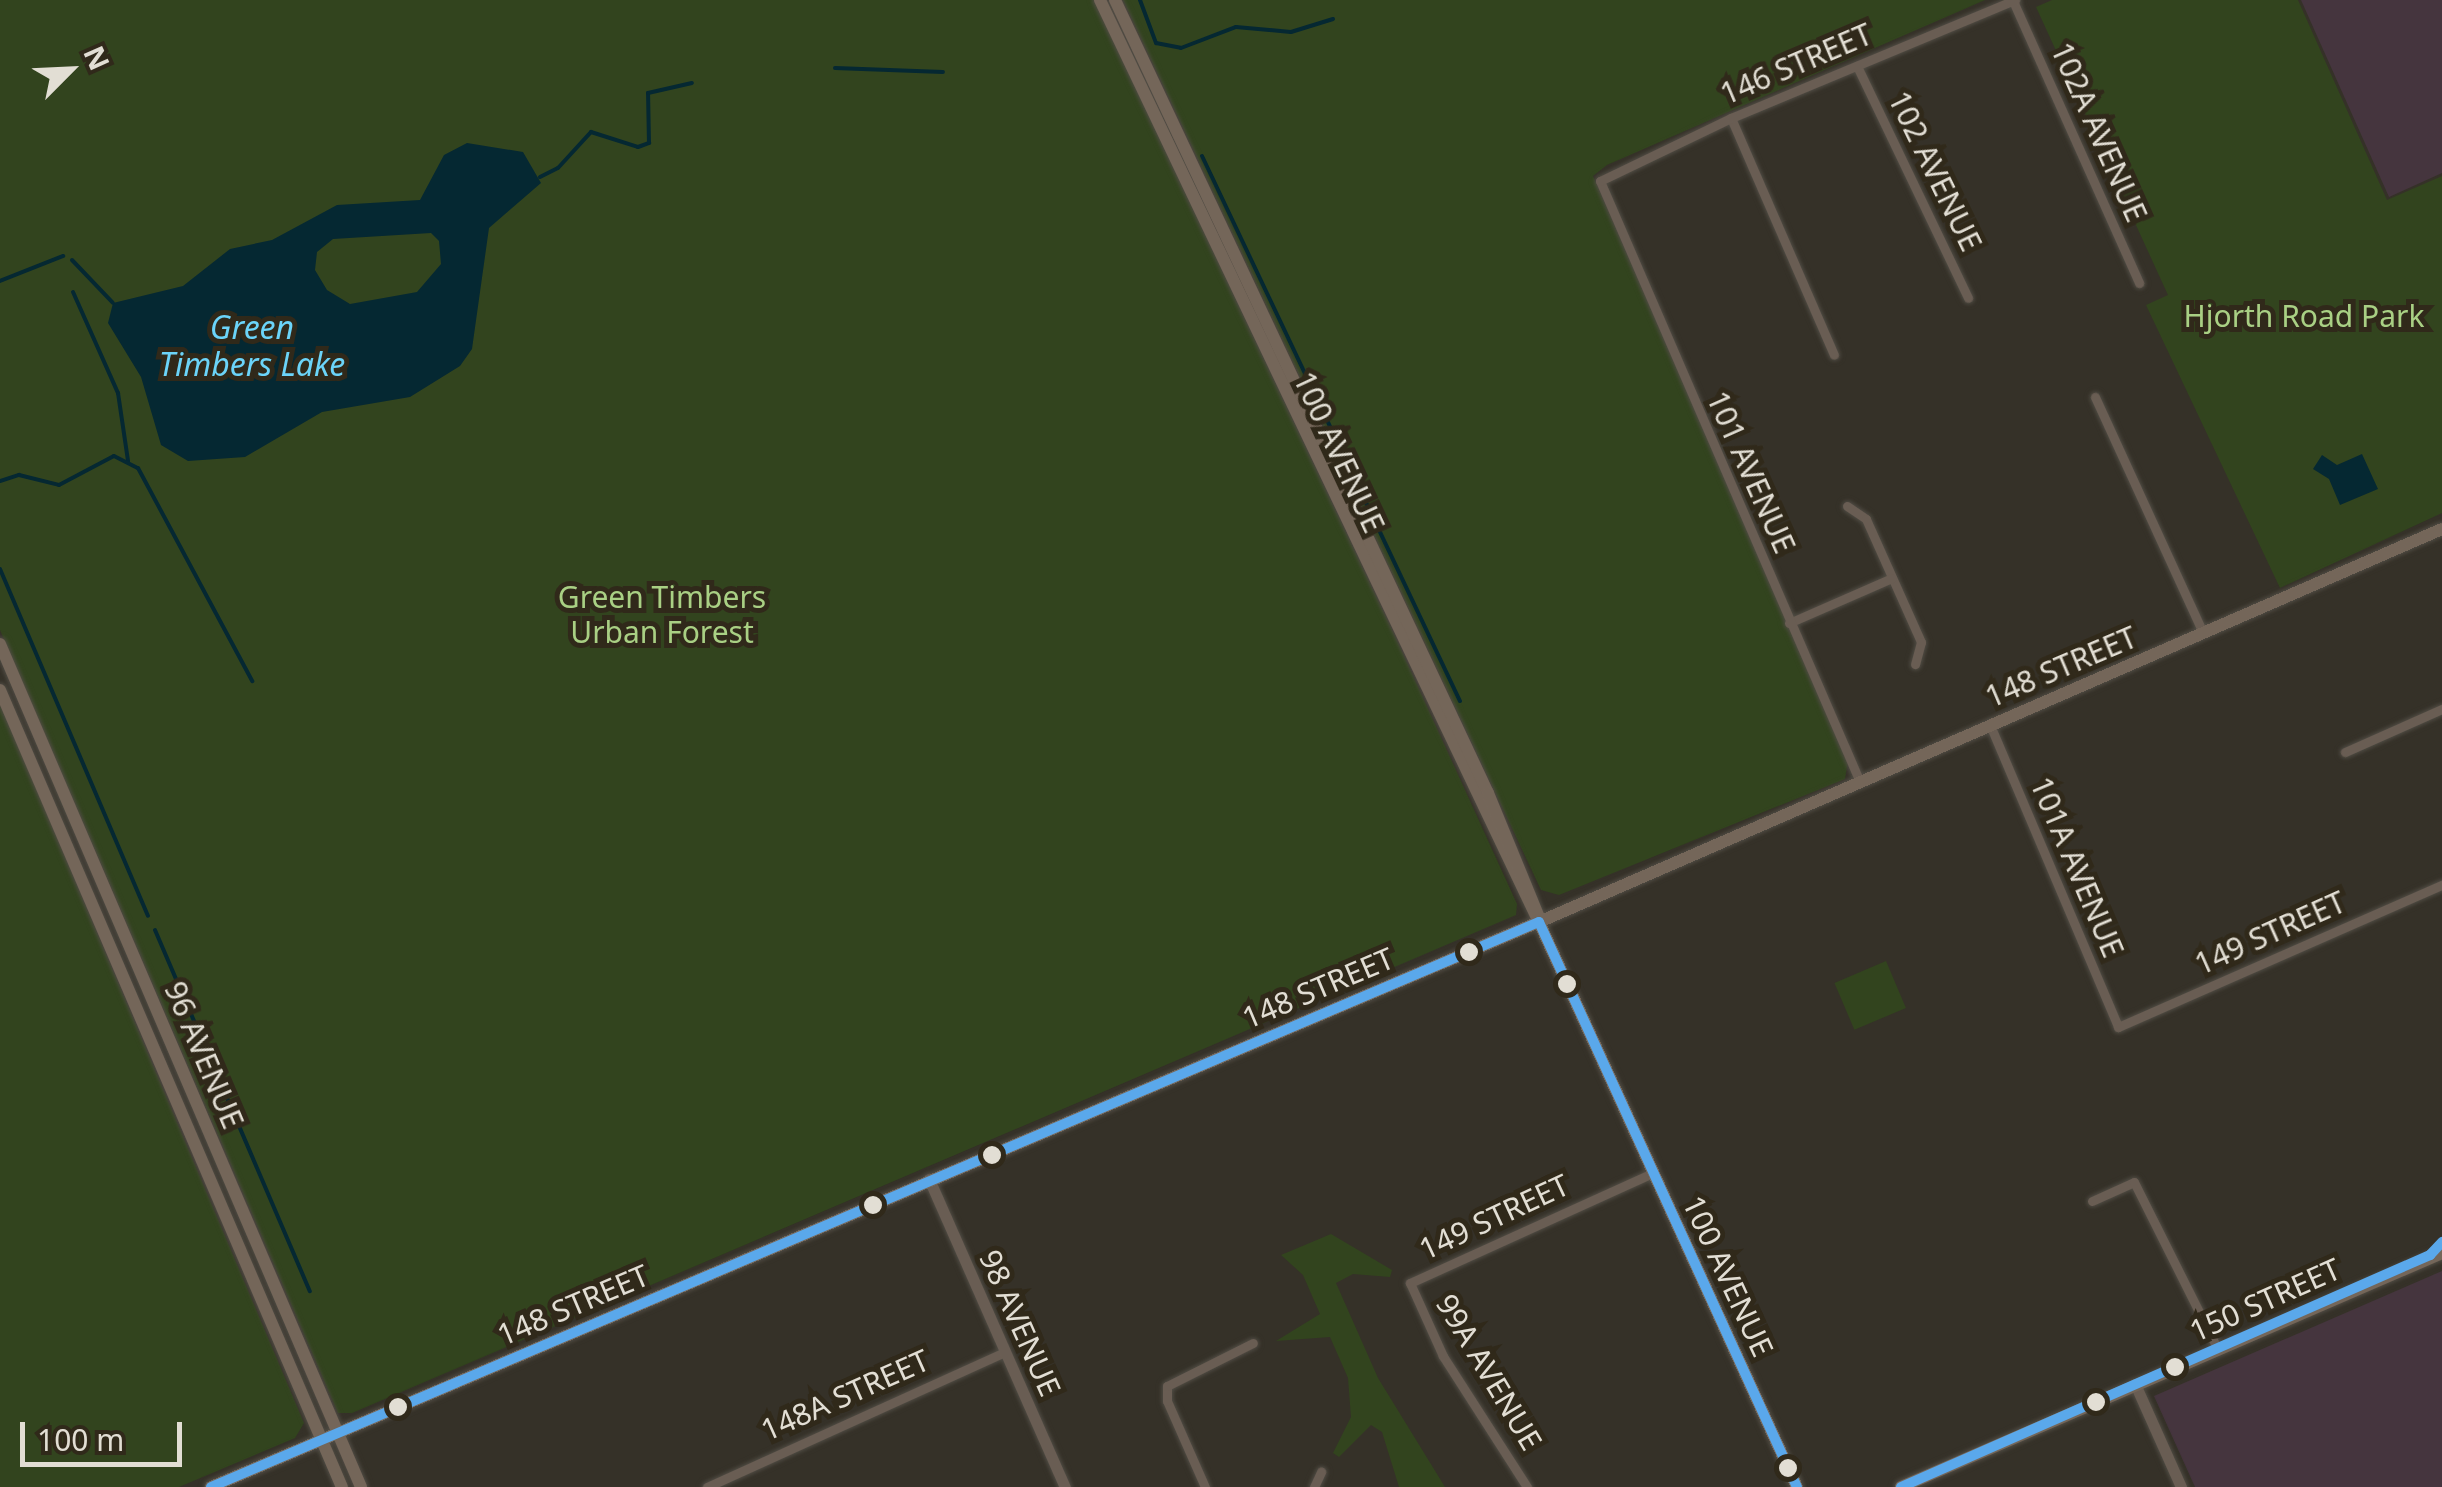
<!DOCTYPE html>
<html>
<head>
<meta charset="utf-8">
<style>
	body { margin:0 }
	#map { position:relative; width:2442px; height:1487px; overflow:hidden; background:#353128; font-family:"Noto Sans",sans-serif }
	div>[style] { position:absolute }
	.commercial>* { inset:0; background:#45353e }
	.green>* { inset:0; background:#32441e; transform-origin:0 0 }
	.water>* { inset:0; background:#052832 }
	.stream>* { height:4px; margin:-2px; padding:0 2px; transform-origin:2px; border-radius:2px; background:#052832 }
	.roads { filter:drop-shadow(0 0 2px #504c44) drop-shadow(0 0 2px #504c44) }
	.minor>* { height:9px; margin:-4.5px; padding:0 4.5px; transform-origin:4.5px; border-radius:4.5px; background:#695d53 }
	.tertiary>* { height:11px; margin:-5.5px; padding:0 5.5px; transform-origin:5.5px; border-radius:5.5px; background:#695d53 }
	.secondary>* { height:12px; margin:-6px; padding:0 6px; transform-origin:6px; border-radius:6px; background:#746659 }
	.bus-1>* { height:10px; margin:-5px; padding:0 5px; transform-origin:5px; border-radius:5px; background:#5aa8eb }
	.dots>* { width:28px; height:28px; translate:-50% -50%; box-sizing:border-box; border:5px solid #30291a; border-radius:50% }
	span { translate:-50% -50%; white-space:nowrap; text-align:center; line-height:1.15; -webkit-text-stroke:10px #30291a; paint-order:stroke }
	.street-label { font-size:30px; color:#e2ded4 }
	.park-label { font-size:30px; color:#a9d084 }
	.water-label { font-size:32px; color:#6bd4f9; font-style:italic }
	.north { position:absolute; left:20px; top:20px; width:100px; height:100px; -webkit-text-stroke:8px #30291a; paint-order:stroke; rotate:66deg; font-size:28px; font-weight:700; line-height:40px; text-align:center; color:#e2ded4 }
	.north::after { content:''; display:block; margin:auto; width:35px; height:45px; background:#e2ded4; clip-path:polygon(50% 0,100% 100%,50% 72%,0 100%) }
	.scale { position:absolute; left:20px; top:1422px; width:162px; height:45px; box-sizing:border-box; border:5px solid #e2ded4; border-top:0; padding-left:12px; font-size:30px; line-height:35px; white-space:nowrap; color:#e2ded4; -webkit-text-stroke:8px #30291a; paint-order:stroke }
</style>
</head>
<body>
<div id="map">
	<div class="commercial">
		<i style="clip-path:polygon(2301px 0,2442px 0,2442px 173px,2389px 197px)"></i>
		<i style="clip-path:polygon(2442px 1271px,2442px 1487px,2195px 1487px,2154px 1396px)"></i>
	</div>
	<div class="green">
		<i style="clip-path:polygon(0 0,1094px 0,1394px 634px,1517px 904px,1516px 915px,352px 1413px,338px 1413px,0 630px)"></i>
		<i style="clip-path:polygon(1123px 0,1985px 0,1607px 165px,1593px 176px,1848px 761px,1845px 779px,1559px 895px,1541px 890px)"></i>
		<i style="clip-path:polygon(2052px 0,2298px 0,2387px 200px,2442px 176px,2442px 513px,2280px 588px,2146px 305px,2168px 295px,2036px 7px)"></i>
		<i style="clip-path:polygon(0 703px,304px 1423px,295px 1438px,179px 1487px,0 1487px)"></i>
		<i style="left:1886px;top:961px;width:51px;height:56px;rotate:67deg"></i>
		<i style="clip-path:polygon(1331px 1234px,1392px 1270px,1390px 1277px,1353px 1274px,1336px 1283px,1378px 1378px,1445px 1487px,1399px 1487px,1382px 1432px,1371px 1425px,1339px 1457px,1333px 1453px,1351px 1417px,1348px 1378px,1330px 1337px,1276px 1341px,1320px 1314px,1303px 1275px,1281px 1255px)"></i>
	</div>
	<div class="water">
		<i style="clip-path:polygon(evenodd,467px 143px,523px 152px,541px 183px,489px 228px,472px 349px,460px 366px,410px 397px,322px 412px,245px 457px,188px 461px,161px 445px,141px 377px,108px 323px,113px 303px,183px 286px,230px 249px,272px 240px,337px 205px,420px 200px,444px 155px,467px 143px,431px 233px,439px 241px,441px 264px,417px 292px,350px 304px,327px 290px,315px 270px,317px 252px,333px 239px,431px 233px)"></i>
		<i style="clip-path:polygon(2362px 454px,2378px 489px,2340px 505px,2329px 479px,2313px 469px,2322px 455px,2337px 465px)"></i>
	</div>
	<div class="stream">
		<i style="left:1140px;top:0;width:46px;rotate:69.6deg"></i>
		<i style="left:1156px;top:43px;width:25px;rotate:11deg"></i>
		<i style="left:1181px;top:48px;width:59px;rotate:-20.9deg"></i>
		<i style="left:1236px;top:27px;width:55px;rotate:5.2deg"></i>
		<i style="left:1291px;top:32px;width:44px;rotate:-17.2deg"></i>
		<i style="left:835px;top:68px;width:108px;rotate:2.1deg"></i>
		<i style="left:1202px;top:156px;width:603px;rotate:64.67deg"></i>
		<i style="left:540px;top:177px;width:20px;rotate:-27deg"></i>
		<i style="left:558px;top:168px;width:49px;rotate:-47.5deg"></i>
		<i style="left:591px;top:132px;width:49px;rotate:17.7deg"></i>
		<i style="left:638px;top:147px;width:12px;rotate:-20deg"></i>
		<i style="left:649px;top:143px;width:50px;rotate:-91.1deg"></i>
		<i style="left:648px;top:93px;width:45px;rotate:-12.8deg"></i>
		<i style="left:72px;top:260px;width:59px;rotate:46.4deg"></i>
		<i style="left:0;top:281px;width:68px;rotate:-21.6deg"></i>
		<i style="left:73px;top:292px;width:111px;rotate:66deg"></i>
		<i style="left:118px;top:393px;width:69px;rotate:81.6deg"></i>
		<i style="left:0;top:481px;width:20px;rotate:-18deg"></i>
		<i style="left:19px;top:475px;width:41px;rotate:14deg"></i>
		<i style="left:59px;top:485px;width:62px;rotate:-27.8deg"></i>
		<i style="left:114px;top:456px;width:27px;rotate:27deg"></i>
		<i style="left:138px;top:468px;width:242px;rotate:61.8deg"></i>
		<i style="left:0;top:569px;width:377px;rotate:66.9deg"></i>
		<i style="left:155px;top:930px;width:393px;rotate:66.8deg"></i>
	</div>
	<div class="roads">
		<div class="minor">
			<i style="left:2013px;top:1px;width:309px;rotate:65.9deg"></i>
			<i style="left:1857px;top:66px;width:257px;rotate:64.4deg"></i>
			<i style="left:1731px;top:118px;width:258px;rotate:66.5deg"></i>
			<i style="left:2095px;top:397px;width:260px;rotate:65.4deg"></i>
			<i style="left:1847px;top:506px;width:23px;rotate:34deg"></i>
			<i style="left:1866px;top:519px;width:135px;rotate:65.9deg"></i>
			<i style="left:1921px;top:642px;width:23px;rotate:105deg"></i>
			<i style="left:1789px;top:623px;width:112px;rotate:-23.6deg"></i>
			<i style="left:1990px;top:725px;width:328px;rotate:67deg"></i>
			<i style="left:2118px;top:1027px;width:354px;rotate:-23.7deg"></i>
			<i style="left:2345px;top:752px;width:106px;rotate:-23.9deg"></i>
			<i style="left:1860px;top:782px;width:655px;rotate:-113.39deg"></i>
			<i style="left:1600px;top:181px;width:145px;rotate:-25.7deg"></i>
			<i style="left:1731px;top:118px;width:308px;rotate:-22.6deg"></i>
			<i style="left:2092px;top:1201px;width:46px;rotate:-24.3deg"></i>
			<i style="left:2134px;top:1182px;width:186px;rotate:63.4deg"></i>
			<i style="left:707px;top:1487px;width:327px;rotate:-24.4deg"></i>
			<i style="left:1205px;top:1487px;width:94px;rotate:-113.8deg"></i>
			<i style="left:1167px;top:1401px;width:15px;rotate:-90deg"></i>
			<i style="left:1167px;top:1386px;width:96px;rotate:-26.6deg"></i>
			<i style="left:1314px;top:1487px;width:17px;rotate:-65deg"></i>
			<i style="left:1527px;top:1487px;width:156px;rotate:-122.7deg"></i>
			<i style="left:1443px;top:1356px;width:80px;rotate:-114.3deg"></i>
			<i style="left:1410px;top:1283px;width:267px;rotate:-24.4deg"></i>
		</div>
		<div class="tertiary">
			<i style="left:929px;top:1179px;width:337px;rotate:66.2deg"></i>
			<i style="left:2135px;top:1384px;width:113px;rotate:65.9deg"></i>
		</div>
		<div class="secondary">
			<i style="left:1100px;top:0;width:1021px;rotate:64.54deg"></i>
			<i style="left:1539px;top:922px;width:621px;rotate:65.46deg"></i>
			<i style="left:1115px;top:0;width:876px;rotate:64.81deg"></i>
			<i style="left:1488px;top:793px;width:132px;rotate:67.7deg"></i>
			<i style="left:0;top:644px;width:917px;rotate:66.82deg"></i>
			<i style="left:0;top:690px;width:867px;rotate:66.78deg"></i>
			<i style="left:211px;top:1487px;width:1443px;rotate:-23.05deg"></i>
			<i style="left:1539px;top:922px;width:985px;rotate:-23.52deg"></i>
			<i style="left:1901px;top:1487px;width:589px;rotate:-23.39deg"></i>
		</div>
	</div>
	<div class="bus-1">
		<i style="left:1539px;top:922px;width:621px;rotate:65.46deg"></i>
		<i style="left:211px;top:1487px;width:1443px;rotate:-23.05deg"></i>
		<i style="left:1901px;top:1487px;width:578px;rotate:-23.68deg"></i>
		<i style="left:2430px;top:1255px;width:18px;rotate:-47deg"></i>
	</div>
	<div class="dots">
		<i style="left:1469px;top:952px;background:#e2ded4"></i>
		<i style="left:1567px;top:984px;background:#e2ded4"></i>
		<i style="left:992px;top:1155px;background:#e2ded4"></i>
		<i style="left:873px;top:1205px;background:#e2ded4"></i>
		<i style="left:2175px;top:1367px;background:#e2ded4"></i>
		<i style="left:2096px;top:1402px;background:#e2ded4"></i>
		<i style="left:398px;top:1407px;background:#e2ded4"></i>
		<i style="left:1788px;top:1468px;background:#e2ded4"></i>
	</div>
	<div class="street-label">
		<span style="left:1796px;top:64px;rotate:-23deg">146 STREET</span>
		<span style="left:2099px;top:132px;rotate:66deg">102A AVENUE</span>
		<span style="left:1935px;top:171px;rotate:64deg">102 AVENUE</span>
		<span style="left:1339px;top:452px;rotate:65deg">100 AVENUE</span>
		<span style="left:1751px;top:472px;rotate:66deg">101 AVENUE</span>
		<span style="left:2061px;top:667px;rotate:-23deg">148 STREET</span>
		<span style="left:2077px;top:867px;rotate:67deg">101A AVENUE</span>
		<span style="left:2270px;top:933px;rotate:-24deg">149 STREET</span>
		<span style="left:1318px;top:988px;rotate:-23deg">148 STREET</span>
		<span style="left:204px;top:1055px;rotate:67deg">96 AVENUE</span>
		<span style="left:1494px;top:1217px;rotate:-25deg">149 STREET</span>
		<span style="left:1728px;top:1276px;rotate:65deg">100 AVENUE</span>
		<span style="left:2265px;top:1300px;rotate:-24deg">150 STREET</span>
		<span style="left:573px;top:1305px;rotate:-23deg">148 STREET</span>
		<span style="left:1020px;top:1323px;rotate:66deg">98 AVENUE</span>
		<span style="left:1489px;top:1372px;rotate:59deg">99A AVENUE</span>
		<span style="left:845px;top:1395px;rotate:-24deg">148A STREET</span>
	</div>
	<div class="park-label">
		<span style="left:2304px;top:316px">Hjorth Road Park</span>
		<span style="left:662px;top:614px">Green Timbers<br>Urban Forest</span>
	</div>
	<div class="water-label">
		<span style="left:252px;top:346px">Green<br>Timbers Lake</span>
	</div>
	<div class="north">N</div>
	<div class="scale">100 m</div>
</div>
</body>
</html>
